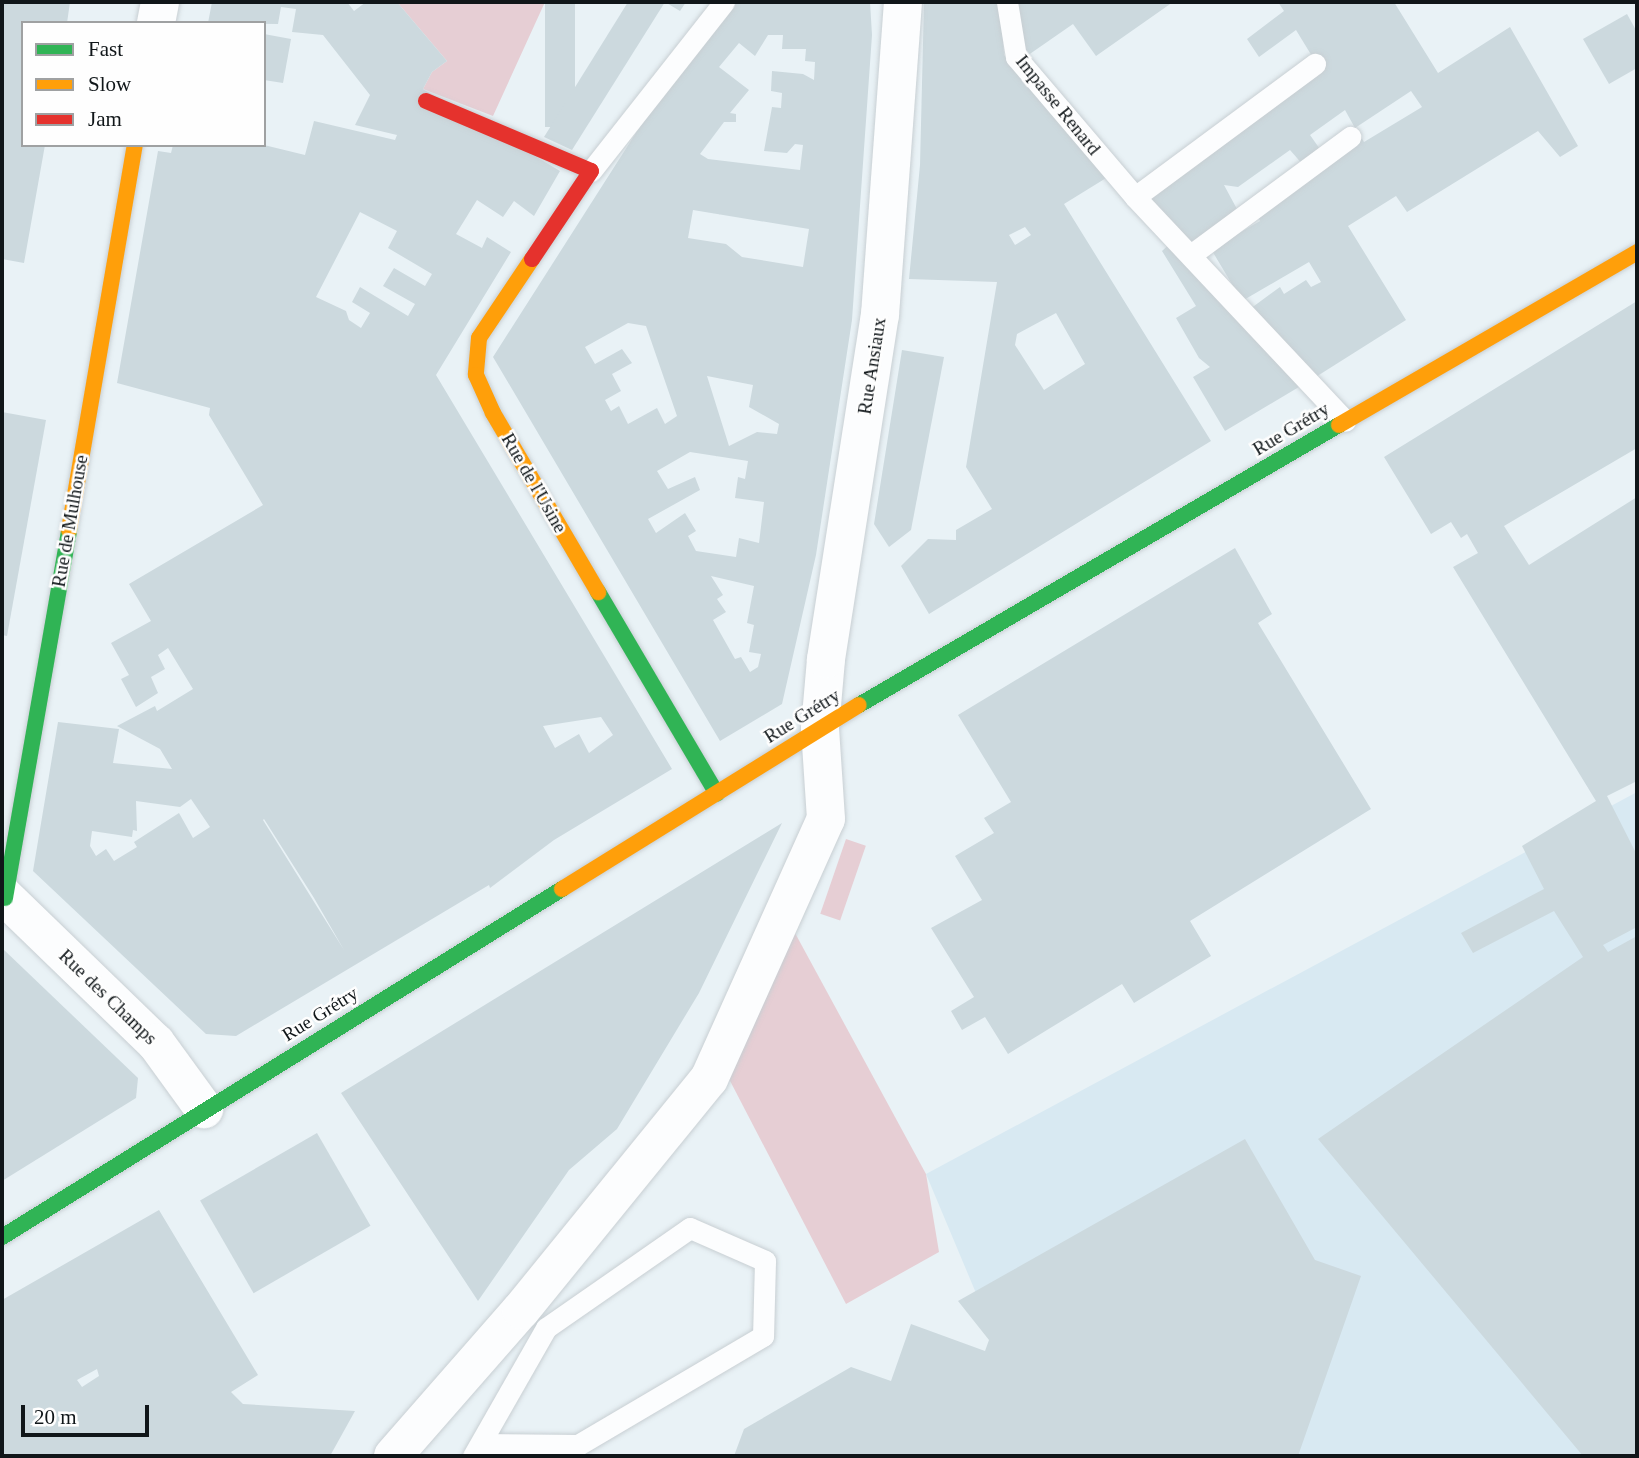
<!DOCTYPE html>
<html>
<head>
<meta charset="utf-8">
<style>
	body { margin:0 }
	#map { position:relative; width:1639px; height:1458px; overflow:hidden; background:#e9f2f6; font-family:"Times New Roman",serif }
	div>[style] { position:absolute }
	.built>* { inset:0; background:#d8e9f2 }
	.green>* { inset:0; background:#e6ced4; transform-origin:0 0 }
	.building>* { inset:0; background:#ccd9de; transform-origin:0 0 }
	.roads { filter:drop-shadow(0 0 2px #c8cfd3) drop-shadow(0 0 2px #c8cfd3) }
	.lane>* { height:21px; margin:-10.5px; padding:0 10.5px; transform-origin:10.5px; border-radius:10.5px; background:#fcfdfe }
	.street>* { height:38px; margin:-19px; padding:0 19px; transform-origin:19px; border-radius:19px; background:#fcfdfe }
	.fast>* { height:16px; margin:-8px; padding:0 8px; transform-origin:8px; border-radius:8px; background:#30b455 }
	.slow>* { height:16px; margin:-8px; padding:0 8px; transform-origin:8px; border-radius:8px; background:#ff9f0a }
	.jam>* { height:16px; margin:-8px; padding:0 8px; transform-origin:8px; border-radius:8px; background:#e5322d }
	span { translate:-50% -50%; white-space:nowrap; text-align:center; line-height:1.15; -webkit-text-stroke:5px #fefefe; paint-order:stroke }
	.street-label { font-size:19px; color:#101619 }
	.frame { position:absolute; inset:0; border:4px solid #101619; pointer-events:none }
	.legend { position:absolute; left:21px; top:21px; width:245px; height:126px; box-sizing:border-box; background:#fefefe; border:2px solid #9fa1a2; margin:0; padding:9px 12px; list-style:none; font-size:21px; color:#101619 }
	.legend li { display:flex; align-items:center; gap:14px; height:35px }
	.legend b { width:35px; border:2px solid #9fa1a2 }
	.scale { position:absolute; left:21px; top:1405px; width:128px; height:32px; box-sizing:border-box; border:4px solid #101619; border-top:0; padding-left:9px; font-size:21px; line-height:24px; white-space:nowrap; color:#101619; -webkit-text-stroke:5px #fefefe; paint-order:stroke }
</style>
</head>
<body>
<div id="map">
	<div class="built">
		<i style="clip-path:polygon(1637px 792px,1637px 1456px,996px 1456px,994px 1336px,926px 1174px)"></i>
	</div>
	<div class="green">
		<i style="clip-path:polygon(397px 2px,545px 2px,493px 116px,423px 89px,432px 72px,447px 61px)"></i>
		<i style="left:846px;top:839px;width:21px;height:79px;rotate:19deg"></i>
		<i style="clip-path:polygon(795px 933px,926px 1174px,939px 1252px,846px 1304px,727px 1075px)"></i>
	</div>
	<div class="building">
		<i style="clip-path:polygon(2px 2px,70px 2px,67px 23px,23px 23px,23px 145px,45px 145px,24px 263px,2px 259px)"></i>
		<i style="clip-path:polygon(evenodd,212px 2px,347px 2px,354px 11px,366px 2px,397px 2px,447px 61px,432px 72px,423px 89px,560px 171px,534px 216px,514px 201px,503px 217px,477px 200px,456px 234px,482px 248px,487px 237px,511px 252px,436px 375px,672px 769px,554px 840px,490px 888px,489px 885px,236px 1036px,206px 1034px,33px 871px,58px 722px,119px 729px,113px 763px,172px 769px,160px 749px,117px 726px,155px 706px,157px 711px,193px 689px,168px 648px,158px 655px,165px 669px,151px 677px,158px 693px,136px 707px,121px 679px,129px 675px,111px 643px,151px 621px,129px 584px,263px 505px,209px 415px,210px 408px,117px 383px,158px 151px,171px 153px,173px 145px,264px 145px,305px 155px,314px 121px,395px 140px,397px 135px,355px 125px,370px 95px,323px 35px,292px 32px,296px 9px,281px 7px,278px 24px,208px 23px,212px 2px,360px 212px,397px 231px,388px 248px,432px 274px,425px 286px,394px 268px,383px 286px,415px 304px,408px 316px,360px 287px,352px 302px,370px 313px,361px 328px,349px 320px,346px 311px,316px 297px,360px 212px,212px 2px,601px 717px,613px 735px,589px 753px,579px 734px,555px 748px,543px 726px,601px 717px,212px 2px,191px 799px,210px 827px,193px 838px,179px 813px,134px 842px,137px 847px,114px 861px,106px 849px,96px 856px,90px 846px,92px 831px,132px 837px,133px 830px,137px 831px,136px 801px,180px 807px,191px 799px,212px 2px,264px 819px,314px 898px,344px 950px,263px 820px,264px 819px)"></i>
		<i style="left:545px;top:2px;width:30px;height:125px"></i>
		<i style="clip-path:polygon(628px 2px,665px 2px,572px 150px,544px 137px)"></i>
		<i style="clip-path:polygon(665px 2px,686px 2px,680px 11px)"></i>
		<i style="clip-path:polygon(evenodd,735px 2px,870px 2px,872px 35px,852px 320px,816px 555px,782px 704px,720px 741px,493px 357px,648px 114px,735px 2px,768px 35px,783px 35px,782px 49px,806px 49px,805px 61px,815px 62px,814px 80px,803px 74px,772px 71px,771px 91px,782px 93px,781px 108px,772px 107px,764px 151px,787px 153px,795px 144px,803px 145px,800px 170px,708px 159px,700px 154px,724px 122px,736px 122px,736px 114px,730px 113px,749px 90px,719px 67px,739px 43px,755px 56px,768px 35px,735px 2px,693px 210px,809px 229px,803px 267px,742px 257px,726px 244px,688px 238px,693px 210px,735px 2px,628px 323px,646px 326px,677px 416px,665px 424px,657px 408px,628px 424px,619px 406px,611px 411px,605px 400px,621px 391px,612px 374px,632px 363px,622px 349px,595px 364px,585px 347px,628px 323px,735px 2px,707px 376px,753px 385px,749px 407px,779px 424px,777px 434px,757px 432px,729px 446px,707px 376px,735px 2px,690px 452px,748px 461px,745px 479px,738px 477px,735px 498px,764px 502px,759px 543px,739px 538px,736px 557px,696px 551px,688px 536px,696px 531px,685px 513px,656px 533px,648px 519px,700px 490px,695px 477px,668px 489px,657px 471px,690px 452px,735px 2px,711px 576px,754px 586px,747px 623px,754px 625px,749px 652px,761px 654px,758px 667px,750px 672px,741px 657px,735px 659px,713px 620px,726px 612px,717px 599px,723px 595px,711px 576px)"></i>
		<i style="clip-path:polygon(evenodd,924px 2px,1000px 2px,1004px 55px,1111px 175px,1064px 204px,1211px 441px,929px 614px,901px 566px,928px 539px,956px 540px,956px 530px,992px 509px,966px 467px,997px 282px,909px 279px,920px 165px,924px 2px,1025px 227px,1031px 235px,1015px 245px,1009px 235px,1025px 227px,924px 2px,1056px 313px,1085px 364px,1044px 390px,1015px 345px,1017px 334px,1056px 313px)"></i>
		<i style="clip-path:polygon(1012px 2px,1173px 2px,1096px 56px,1073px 24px,1024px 58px)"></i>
		<i style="clip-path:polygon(1278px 2px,1394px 2px,1438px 73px,1510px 27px,1578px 146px,1560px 157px,1538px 131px,1407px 212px,1396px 196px,1348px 226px,1406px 320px,1311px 380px,1250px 309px,1280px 287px,1284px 294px,1306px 280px,1311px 287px,1321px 282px,1309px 262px,1242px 301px,1211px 249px,1260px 221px,1256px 213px,1360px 135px,1364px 142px,1422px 107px,1411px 91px,1355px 128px,1345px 110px,1310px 135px,1322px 152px,1304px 166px,1290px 150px,1238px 187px,1224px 185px,1238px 211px,1192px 247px,1144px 195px,1318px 66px,1296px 30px,1259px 57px,1247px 39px,1284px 11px)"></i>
		<i style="clip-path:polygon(1627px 14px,1637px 32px,1637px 68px,1609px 84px,1583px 39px)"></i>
		<i style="clip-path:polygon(264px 34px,291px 39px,283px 83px,264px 80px)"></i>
		<i style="clip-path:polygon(1173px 241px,1304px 384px,1225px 431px,1193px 377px,1210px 367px,1199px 358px,1176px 318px,1196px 306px,1162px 251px)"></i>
		<i style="clip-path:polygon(1637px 301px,1637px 448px,1504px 526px,1529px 565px,1637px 497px,1637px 781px,1607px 796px,1637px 855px,1637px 927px,1603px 945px,1608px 952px,1637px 936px,1637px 1456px,1583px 1456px,1318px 1139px,1583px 957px,1554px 911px,1473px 953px,1461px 933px,1544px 889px,1522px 846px,1596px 801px,1453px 567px,1478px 553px,1467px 534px,1461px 538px,1451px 522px,1431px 534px,1384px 457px)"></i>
		<i style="clip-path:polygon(902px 350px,944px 357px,911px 530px,889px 547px,874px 524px)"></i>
		<i style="clip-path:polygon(2px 412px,46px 420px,7px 636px,2px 635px)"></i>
		<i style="clip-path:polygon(1235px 548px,1272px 614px,1258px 623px,1371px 809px,1190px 921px,1211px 956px,1134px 1003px,1122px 984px,1008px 1054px,985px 1017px,962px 1030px,951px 1011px,974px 997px,931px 928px,982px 900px,955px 856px,994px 833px,984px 818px,1011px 802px,958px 715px)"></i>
		<i style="clip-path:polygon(782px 823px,699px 993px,617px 1129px,569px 1170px,478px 1301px,341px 1093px)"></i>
		<i style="clip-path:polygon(2px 948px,138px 1078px,136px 1098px,2px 1181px)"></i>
		<i style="left:317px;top:1133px;width:107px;height:135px;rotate:60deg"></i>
		<i style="clip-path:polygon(1245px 1139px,1315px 1260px,1361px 1276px,1298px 1456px,734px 1456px,744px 1429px,851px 1367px,891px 1381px,911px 1324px,985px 1351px,989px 1340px,958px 1301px)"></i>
		<i style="clip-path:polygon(evenodd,159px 1210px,258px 1375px,231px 1392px,243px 1404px,355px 1411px,330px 1456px,2px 1456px,2px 1300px,159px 1210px,97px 1369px,99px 1376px,82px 1387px,77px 1380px,97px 1369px)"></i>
	</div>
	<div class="roads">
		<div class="lane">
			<i style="left:1007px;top:2px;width:56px;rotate:80.7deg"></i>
			<i style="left:1016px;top:57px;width:184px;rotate:49.6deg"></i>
			<i style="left:1135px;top:197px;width:307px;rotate:46.8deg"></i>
			<i style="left:591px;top:171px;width:215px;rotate:-51.8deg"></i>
			<i style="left:1135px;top:197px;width:224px;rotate:-36.5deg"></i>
			<i style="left:1192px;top:254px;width:197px;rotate:-36.5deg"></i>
			<i style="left:473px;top:1456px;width:147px;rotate:-60.3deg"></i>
			<i style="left:546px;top:1328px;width:175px;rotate:-34.8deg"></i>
			<i style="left:690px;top:1228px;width:82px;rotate:23.7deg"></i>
			<i style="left:765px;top:1261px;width:75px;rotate:91.5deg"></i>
			<i style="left:763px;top:1336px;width:215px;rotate:149.5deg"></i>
			<i style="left:578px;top:1445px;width:97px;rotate:-179.4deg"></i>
		</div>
		<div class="street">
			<i style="left:156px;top:23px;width:21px;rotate:-79deg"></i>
			<i style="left:2px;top:894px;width:214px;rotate:44.1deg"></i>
			<i style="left:156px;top:1043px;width:82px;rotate:54deg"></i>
			<i style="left:393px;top:1456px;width:194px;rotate:-48.8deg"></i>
			<i style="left:521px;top:1310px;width:298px;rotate:-50.9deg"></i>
			<i style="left:709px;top:1079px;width:285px;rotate:-65.8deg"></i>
			<i style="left:826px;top:819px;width:91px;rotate:-93.8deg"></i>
			<i style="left:820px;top:728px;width:69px;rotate:-85deg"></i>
			<i style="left:826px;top:659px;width:348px;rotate:-81.1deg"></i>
			<i style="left:880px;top:315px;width:314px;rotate:-85.8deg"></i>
		</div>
		<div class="fast">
			<i style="left:598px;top:592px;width:234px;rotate:59.5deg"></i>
			<i style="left:859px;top:705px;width:556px;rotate:-30.26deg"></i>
			<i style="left:5px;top:898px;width:374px;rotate:-80.1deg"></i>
			<i style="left:2px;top:1237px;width:659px;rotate:-31.86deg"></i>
		</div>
		<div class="slow">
			<i style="left:532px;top:259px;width:95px;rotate:123.9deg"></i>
			<i style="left:479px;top:338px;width:37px;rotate:95deg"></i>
			<i style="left:476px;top:375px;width:42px;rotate:65.9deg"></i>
			<i style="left:493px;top:413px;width:208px;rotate:59.6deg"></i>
			<i style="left:1339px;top:425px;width:345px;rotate:-30.1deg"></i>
			<i style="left:69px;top:530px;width:391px;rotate:-80.3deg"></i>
			<i style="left:562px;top:889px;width:349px;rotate:-31.8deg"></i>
		</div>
		<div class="jam">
			<i style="left:426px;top:101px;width:179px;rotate:23deg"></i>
			<i style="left:591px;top:171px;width:106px;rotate:123.8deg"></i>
		</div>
	</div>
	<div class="street-label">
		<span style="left:1058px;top:105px;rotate:51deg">Impasse Renard</span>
		<span style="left:872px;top:366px;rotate:-81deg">Rue Ansiaux</span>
		<span style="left:1291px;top:429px;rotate:-31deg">Rue Grétry</span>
		<span style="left:534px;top:483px;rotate:60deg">Rue de l'Usine</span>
		<span style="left:70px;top:521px;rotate:-80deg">Rue de Mulhouse</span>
		<span style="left:802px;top:716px;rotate:-32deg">Rue Grétry</span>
		<span style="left:108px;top:997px;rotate:44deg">Rue des Champs</span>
		<span style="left:320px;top:1014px;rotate:-32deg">Rue Grétry</span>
	</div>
	<div class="frame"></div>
	<ul class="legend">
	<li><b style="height:9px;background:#30b455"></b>Fast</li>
	<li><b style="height:9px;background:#ff9f0a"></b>Slow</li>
	<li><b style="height:9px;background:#e5322d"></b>Jam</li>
	</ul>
	<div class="scale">20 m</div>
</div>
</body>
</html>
